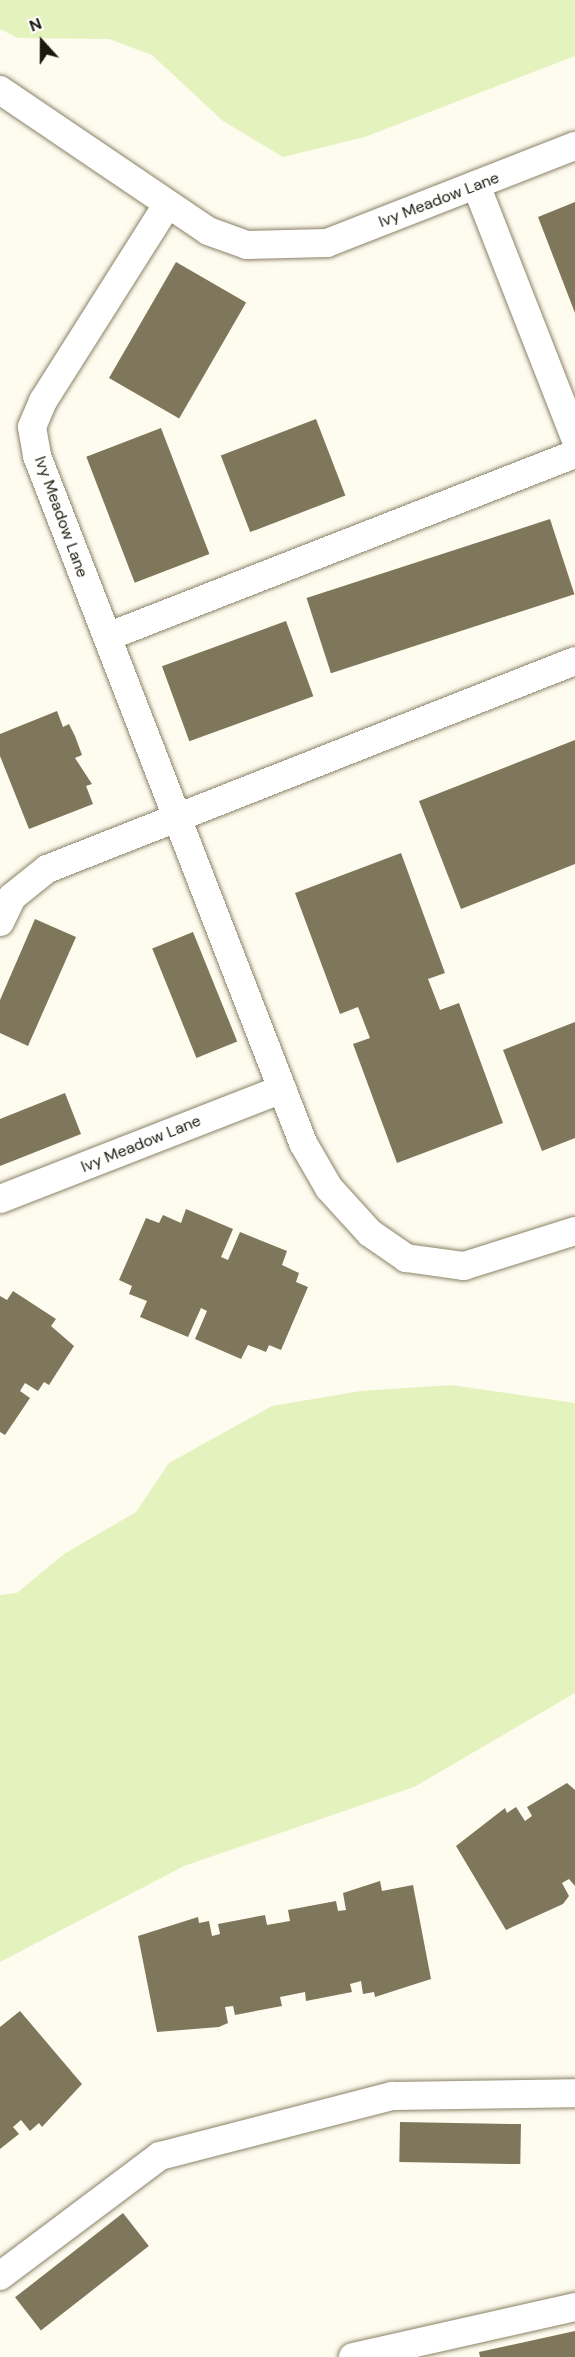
<!DOCTYPE html>
<html>
<head>
<meta charset="utf-8">
<style>
	body { margin:0 }
	#map { position:relative; width:575px; height:2357px; overflow:hidden; background:#fefbef; font-family:"DM Sans",sans-serif }
	div>[style] { position:absolute }
	.green>* { inset:0; background:#e4f2be }
	.building>* { inset:0; background:#7f775c; transform-origin:0 0 }
	.roads { filter:drop-shadow(0 0 2px #8a8267) drop-shadow(0 0 2px #8a8267) }
	.minor>* { height:28px; margin:-14px; padding:0 14px; transform-origin:14px; border-radius:14px; background:#fff }
	span { translate:-50% -50%; white-space:nowrap; text-align:center; line-height:1.15; -webkit-text-stroke:5px #fff; paint-order:stroke }
	.street-label { font-size:16px; color:#1b180d }
	.north { position:absolute; left:12px; top:12px; width:60px; height:60px; -webkit-text-stroke:4px #fff; paint-order:stroke; rotate:339deg; font-size:16px; font-weight:700; line-height:24px; text-align:center; color:#1b180d }
	.north::after { content:''; display:block; margin:auto; width:21px; height:27px; background:#1b180d; clip-path:polygon(50% 0,100% 100%,50% 72%,0 100%) }
</style>
</head>
<body>
<div id="map">
	<div class="green">
		<i style="clip-path:polygon(0 0,575px 0,575px 56px,365px 137px,283px 157px,223px 121px,152px 55px,109px 39px,18px 38px,0 29px)"></i>
		<i style="clip-path:polygon(451px 1385px,575px 1403px,575px 1693px,414px 1787px,184px 1866px,0 1962px,0 1595px,17px 1593px,64px 1554px,136px 1512px,169px 1463px,272px 1406px,361px 1391px)"></i>
	</div>
	<div class="building">
		<i style="clip-path:polygon(575px 202px,575px 313px,538px 217px)"></i>
		<i style="left:176px;top:262px;width:81px;height:134px;rotate:30deg"></i>
		<i style="left:316px;top:419px;width:82px;height:102px;rotate:69deg"></i>
		<i style="left:161px;top:428px;width:135px;height:80px;rotate:69deg"></i>
		<i style="left:550px;top:519px;width:79px;height:256px;rotate:72deg"></i>
		<i style="left:286px;top:621px;width:80px;height:132px;rotate:70deg"></i>
		<i style="clip-path:polygon(57px 711px,63px 727px,69px 724px,75px 736px,82px 755px,75px 758px,92px 784px,86px 786px,93px 804px,29px 829px,0 756px,0 734px)"></i>
		<i style="clip-path:polygon(575px 740px,575px 864px,461px 909px,419px 801px)"></i>
		<i style="clip-path:polygon(401px 853px,445px 973px,428px 979px,440px 1010px,459px 1003px,503px 1123px,397px 1163px,353px 1044px,370px 1038px,358px 1007px,340px 1014px,295px 893px)"></i>
		<i style="clip-path:polygon(35px 919px,76px 937px,28px 1046px,0 1033px,0 1000px)"></i>
		<i style="left:193px;top:932px;width:118px;height:44px;rotate:68deg"></i>
		<i style="clip-path:polygon(575px 1022px,575px 1138px,542px 1151px,503px 1050px)"></i>
		<i style="clip-path:polygon(65px 1093px,81px 1134px,0 1166px,0 1119px)"></i>
		<i style="clip-path:polygon(186px 1209px,233px 1229px,221px 1257px,228px 1260px,240px 1232px,287px 1251px,282px 1265px,299px 1273px,296px 1282px,308px 1287px,281px 1350px,269px 1345px,266px 1352px,248px 1345px,241px 1359px,195px 1339px,207px 1311px,201px 1308px,188px 1337px,140px 1317px,147px 1301px,129px 1294px,132px 1286px,119px 1280px,146px 1218px,159px 1223px,163px 1215px,181px 1223px)"></i>
		<i style="clip-path:polygon(13px 1291px,56px 1319px,51px 1326px,74px 1346px,49px 1385px,44px 1382px,38px 1391px,25px 1383px,20px 1391px,30px 1398px,5px 1435px,0 1432px,0 1296px,7px 1300px)"></i>
		<i style="clip-path:polygon(567px 1783px,575px 1790px,575px 1886px,569px 1879px,562px 1883px,569px 1896px,563px 1904px,506px 1930px,456px 1846px,505px 1808px,507px 1813px,516px 1807px,525px 1821px,532px 1816px,527px 1807px)"></i>
		<i style="clip-path:polygon(380px 1881px,382px 1891px,413px 1885px,431px 1979px,375px 1997px,374px 1992px,363px 1994px,361px 1981px,350px 1984px,352px 1992px,306px 2001px,305px 1992px,280px 1997px,282px 2006px,235px 2015px,233px 2006px,225px 2007px,228px 2023px,219px 2027px,157px 2032px,138px 1936px,198px 1917px,199px 1923px,209px 1921px,212px 1936px,220px 1934px,218px 1924px,265px 1915px,267px 1925px,290px 1921px,288px 1910px,336px 1901px,338px 1911px,346px 1910px,343px 1893px)"></i>
		<i style="clip-path:polygon(20px 2011px,82px 2084px,42px 2127px,39px 2123px,30px 2131px,21px 2120px,13px 2127px,19px 2134px,0 2149px,0 2027px)"></i>
		<i style="left:400px;top:2122px;width:121px;height:40px;rotate:1deg"></i>
		<i style="left:123px;top:2213px;width:42px;height:137px;rotate:52deg"></i>
		<i style="clip-path:polygon(575px 2331px,575px 2357px,480px 2357px,479px 2352px)"></i>
	</div>
	<div class="roads">
		<div class="minor">
			<i style="left:0;top:90px;width:251px;rotate:34.1deg"></i>
			<i style="left:208px;top:231px;width:41px;rotate:19.7deg"></i>
			<i style="left:247px;top:245px;width:80px;rotate:-1.4deg"></i>
			<i style="left:327px;top:243px;width:266px;rotate:-21.4deg"></i>
			<i style="left:476px;top:185px;width:271px;rotate:68.6deg"></i>
			<i style="left:167px;top:205px;width:232px;rotate:122.3deg"></i>
			<i style="left:43px;top:401px;width:28px;rotate:113deg"></i>
			<i style="left:32px;top:427px;width:29px;rotate:80deg"></i>
			<i style="left:37px;top:456px;width:737px;rotate:68.83deg"></i>
			<i style="left:303px;top:1143px;width:52px;rotate:60deg"></i>
			<i style="left:329px;top:1188px;width:61px;rotate:47.7deg"></i>
			<i style="left:370px;top:1233px;width:44px;rotate:34.8deg"></i>
			<i style="left:406px;top:1258px;width:59px;rotate:7.9deg"></i>
			<i style="left:464px;top:1266px;width:116px;rotate:-17.5deg"></i>
			<i style="left:107px;top:637px;width:503px;rotate:-21.36deg"></i>
			<i style="left:0;top:922px;width:28px;rotate:-64deg"></i>
			<i style="left:12px;top:897px;width:45px;rotate:-38.7deg"></i>
			<i style="left:47px;top:869px;width:567px;rotate:-21.5deg"></i>
			<i style="left:0;top:1199px;width:303px;rotate:-21.3deg"></i>
			<i style="left:0;top:2276px;width:200px;rotate:-36.9deg"></i>
			<i style="left:160px;top:2156px;width:240px;rotate:-14.5deg"></i>
			<i style="left:392px;top:2096px;width:183px;rotate:-0.9deg"></i>
			<i style="left:353px;top:2357px;width:228px;rotate:-12.7deg"></i>
		</div>
	</div>
	<div class="street-label">
		<span style="left:439px;top:200px;rotate:-21deg">Ivy Meadow Lane</span>
		<span style="left:61px;top:517px;rotate:70deg">Ivy Meadow Lane</span>
		<span style="left:141px;top:1144px;rotate:-22deg">Ivy Meadow Lane</span>
	</div>
	<div class="north">N</div>
</div>
</body>
</html>
